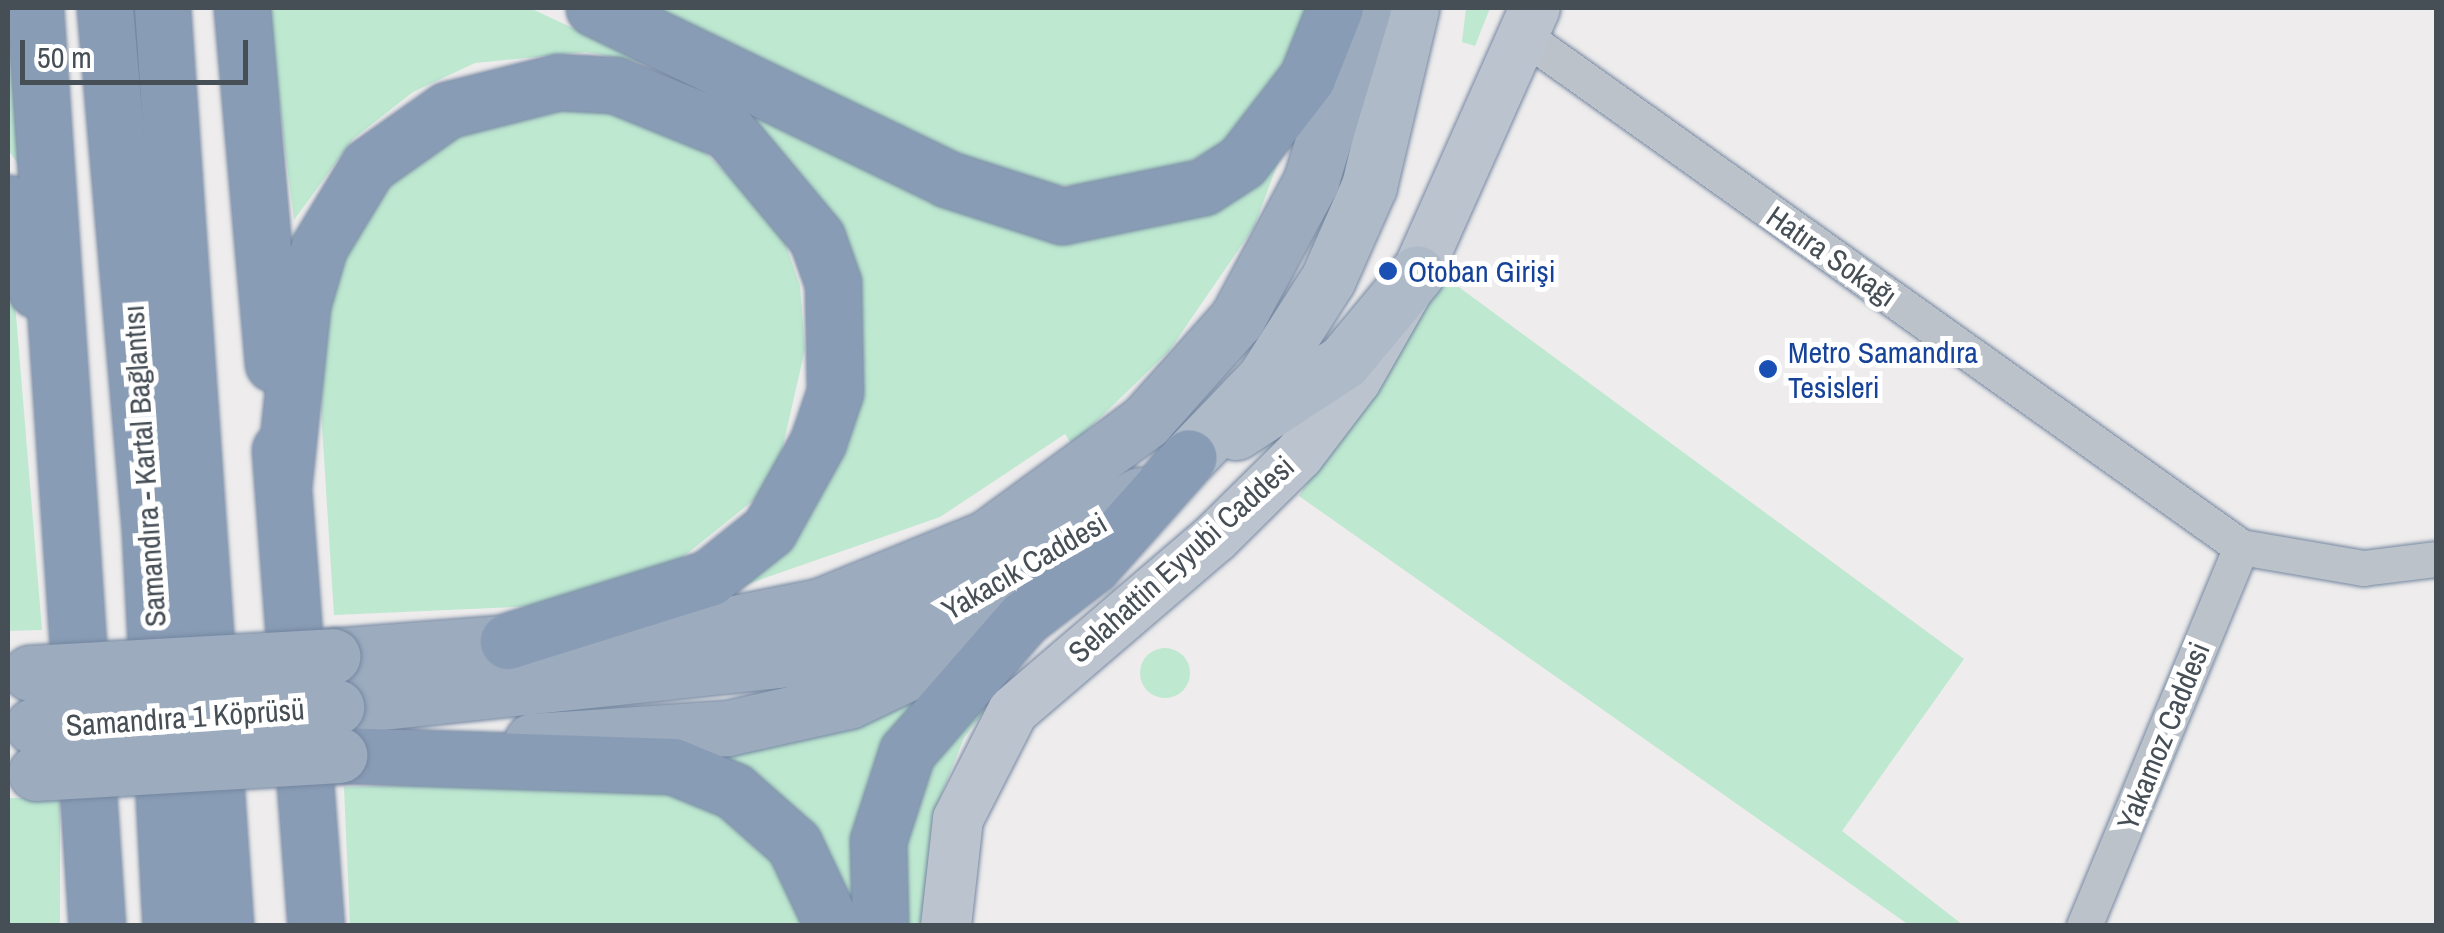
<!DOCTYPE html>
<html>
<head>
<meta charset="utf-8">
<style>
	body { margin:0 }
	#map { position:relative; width:2444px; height:933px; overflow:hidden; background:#eeecec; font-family:"Archivo Narrow",sans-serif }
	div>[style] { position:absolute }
	.green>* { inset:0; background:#bee8d0; transform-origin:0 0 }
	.round { border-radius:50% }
	.roads { filter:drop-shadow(0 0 2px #7487a1) drop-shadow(0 0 2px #7487a1) }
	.minor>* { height:35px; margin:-17.5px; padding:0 17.5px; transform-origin:17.5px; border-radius:17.5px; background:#bbc2c9 }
	.secondary>* { height:50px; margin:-25px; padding:0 25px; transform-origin:25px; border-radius:25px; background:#bbc3ce }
	.primary>* { height:55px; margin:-27.5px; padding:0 27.5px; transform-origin:27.5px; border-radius:27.5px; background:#aebac8 }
	.trunk>* { height:55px; margin:-27.5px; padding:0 27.5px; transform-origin:27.5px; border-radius:27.5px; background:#9cabbe }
	.motorway>* { height:55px; margin:-27.5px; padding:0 27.5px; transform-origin:27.5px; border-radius:27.5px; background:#899cb5 }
	.bridges { filter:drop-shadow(0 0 2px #7487a1) drop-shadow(0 0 2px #7487a1) }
	.trunk-bridge>* { height:55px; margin:-27.5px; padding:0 27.5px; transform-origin:27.5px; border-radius:27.5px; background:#9cabbe }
	.dots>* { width:28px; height:28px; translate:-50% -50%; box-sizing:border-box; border:5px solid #fff; border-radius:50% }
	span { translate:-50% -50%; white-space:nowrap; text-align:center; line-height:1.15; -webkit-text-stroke:10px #fff; paint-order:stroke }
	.street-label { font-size:30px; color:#464e56 }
	.transit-label { font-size:30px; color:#164399 }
	.left { translate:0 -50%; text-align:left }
	.frame { position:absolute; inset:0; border:10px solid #464e56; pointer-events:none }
	.scale { position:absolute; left:20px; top:40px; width:228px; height:45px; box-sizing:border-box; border:5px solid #464e56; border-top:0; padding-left:12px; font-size:30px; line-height:35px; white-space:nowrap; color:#464e56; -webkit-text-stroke:8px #fff; paint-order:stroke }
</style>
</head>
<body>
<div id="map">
	<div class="green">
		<i style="clip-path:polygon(8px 8px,9px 8px,22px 169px,8px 150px)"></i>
		<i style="clip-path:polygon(267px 8px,530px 8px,649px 64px,586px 52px,475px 63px,413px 92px,353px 139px,294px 220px)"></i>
		<i style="clip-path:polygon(642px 8px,1316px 8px,1312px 30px,1239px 136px,1138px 188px,1019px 184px)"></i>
		<i style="clip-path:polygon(1466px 8px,1490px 8px,1475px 46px,1462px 42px)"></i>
		<i style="clip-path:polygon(564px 101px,676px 124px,779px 225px,800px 286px,805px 349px,780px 459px,755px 499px,663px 573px,536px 606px,334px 615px,321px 410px,325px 311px,344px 246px,377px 193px,428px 145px)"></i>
		<i style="clip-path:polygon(733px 107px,1029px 234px,1284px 147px,1254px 227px,1169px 351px,1072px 445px,1065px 434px,940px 517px,702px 600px,855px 380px)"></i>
		<i style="clip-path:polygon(8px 265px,14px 291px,42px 630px,8px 631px)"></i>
		<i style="clip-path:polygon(1441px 274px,1964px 659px,1842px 831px,1963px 925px,1909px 925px,1299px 496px)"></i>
		<i class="round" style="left:1140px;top:648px;width:50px;height:50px"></i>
		<i style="clip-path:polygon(987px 678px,998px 693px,964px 738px,933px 815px,924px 925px,902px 925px,900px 806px)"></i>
		<i style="clip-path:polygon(925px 683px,870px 776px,852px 849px,854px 907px,695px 750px)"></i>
		<i style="clip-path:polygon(573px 780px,660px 785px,725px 811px,780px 863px,808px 925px,350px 925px,344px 787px)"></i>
		<i style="left:60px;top:798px;width:127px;height:52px;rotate:90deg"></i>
	</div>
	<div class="roads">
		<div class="minor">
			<i style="left:1521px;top:34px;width:884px;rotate:35.47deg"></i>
			<i style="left:2241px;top:547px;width:124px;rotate:9.8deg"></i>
			<i style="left:2363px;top:568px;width:74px;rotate:-7deg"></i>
			<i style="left:2084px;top:926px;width:410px;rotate:-67.5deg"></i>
		</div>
		<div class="secondary">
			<i style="left:946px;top:926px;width:108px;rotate:-83.6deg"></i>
			<i style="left:958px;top:819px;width:121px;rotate:-63deg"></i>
			<i style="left:1013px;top:711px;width:266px;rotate:-40.6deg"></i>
			<i style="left:1215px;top:538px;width:118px;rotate:-44.7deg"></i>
			<i style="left:1299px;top:455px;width:94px;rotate:-52.8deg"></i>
			<i style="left:1356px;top:380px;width:123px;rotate:-60.3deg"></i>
			<i style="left:1417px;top:273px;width:290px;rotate:-66deg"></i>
		</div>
		<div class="primary">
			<i style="left:1236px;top:432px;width:129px;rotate:-33.3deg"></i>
			<i style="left:1344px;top:361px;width:114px;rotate:-50.3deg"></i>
			<i style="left:1189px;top:457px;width:108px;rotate:-46.1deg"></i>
			<i style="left:1264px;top:379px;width:119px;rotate:-57.4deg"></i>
			<i style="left:1328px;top:279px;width:102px;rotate:-66.2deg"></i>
			<i style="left:1369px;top:186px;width:183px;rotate:-76.7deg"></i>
		</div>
		<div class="trunk">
			<i style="left:333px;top:656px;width:388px;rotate:-4.4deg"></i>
			<i style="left:720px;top:626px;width:102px;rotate:-11.3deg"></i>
			<i style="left:820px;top:606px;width:180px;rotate:-22.2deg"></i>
			<i style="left:987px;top:538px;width:197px;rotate:-36.3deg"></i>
			<i style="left:1146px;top:421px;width:137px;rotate:-48.3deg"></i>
			<i style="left:1237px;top:319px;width:157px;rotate:-61.8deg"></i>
			<i style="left:1311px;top:181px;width:181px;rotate:-73.3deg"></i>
			<i style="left:336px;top:707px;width:501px;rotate:-6.07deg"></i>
			<i style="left:834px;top:654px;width:139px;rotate:-21deg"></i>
			<i style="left:964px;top:604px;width:206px;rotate:-31.9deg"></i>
			<i style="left:532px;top:741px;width:196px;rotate:-3.8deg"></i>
			<i style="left:728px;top:728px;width:124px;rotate:-12.6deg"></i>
			<i style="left:849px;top:701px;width:193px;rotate:-25.5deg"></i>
		</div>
		<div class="motorway">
			<i style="left:35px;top:8px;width:920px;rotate:86.14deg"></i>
			<i style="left:105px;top:8px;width:524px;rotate:85.07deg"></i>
			<i style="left:150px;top:530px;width:397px;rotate:87deg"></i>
			<i style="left:162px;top:8px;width:920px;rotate:86.07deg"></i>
			<i style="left:242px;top:8px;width:357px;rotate:85deg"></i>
			<i style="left:594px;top:8px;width:392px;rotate:25.8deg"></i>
			<i style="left:947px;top:179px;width:121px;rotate:17.8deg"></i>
			<i style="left:1062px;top:216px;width:144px;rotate:-11.6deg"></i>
			<i style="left:1203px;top:187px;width:46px;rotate:-32.7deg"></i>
			<i style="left:1242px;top:162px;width:106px;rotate:-52.3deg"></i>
			<i style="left:1307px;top:78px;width:75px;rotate:-68.2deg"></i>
			<i style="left:8px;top:203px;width:91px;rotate:72.2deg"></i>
			<i style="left:280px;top:450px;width:477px;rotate:85.7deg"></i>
			<i style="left:283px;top:487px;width:183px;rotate:-84deg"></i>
			<i style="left:302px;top:305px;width:60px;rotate:-73.7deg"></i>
			<i style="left:319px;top:247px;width:95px;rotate:-58.8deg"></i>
			<i style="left:368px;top:166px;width:97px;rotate:-35.3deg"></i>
			<i style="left:447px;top:110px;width:114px;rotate:-14.2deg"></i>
			<i style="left:558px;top:82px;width:57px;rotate:3deg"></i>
			<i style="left:615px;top:85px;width:122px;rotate:22.2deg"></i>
			<i style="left:728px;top:131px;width:139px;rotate:50.2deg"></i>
			<i style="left:817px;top:238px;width:48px;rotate:70.4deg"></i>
			<i style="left:833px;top:283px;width:109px;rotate:88.9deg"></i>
			<i style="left:835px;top:392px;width:53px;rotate:108.8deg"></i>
			<i style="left:818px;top:442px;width:101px;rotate:119.1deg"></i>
			<i style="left:769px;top:530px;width:77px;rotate:141.3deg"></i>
			<i style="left:709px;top:578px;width:211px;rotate:162.6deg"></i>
			<i style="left:339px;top:755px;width:334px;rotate:1.9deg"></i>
			<i style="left:673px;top:766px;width:66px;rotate:22.3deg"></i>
			<i style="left:734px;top:791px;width:80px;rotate:41.5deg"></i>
			<i style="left:794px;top:844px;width:91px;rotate:64.6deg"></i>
			<i style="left:880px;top:926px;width:85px;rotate:-91.3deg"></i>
			<i style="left:878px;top:841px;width:94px;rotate:-72deg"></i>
			<i style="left:907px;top:752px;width:178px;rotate:-48.9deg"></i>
			<i style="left:1024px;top:618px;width:87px;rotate:-37.5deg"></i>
			<i style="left:1093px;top:565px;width:144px;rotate:-48.4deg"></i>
		</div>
	</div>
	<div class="bridges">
		<div class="trunk-bridge">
			<i style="left:30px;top:673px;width:303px;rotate:-3.2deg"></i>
			<i style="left:33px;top:726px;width:304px;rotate:-3.6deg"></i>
			<i style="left:36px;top:773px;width:304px;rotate:-3.4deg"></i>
		</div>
	</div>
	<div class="dots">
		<i style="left:1388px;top:271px;background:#1a4fb4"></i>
		<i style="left:1768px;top:369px;background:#1a4fb4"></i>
	</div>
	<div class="street-label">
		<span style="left:1832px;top:256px;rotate:35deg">Hatıra Sokağı</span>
		<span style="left:144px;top:466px;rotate:-94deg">Samandıra - Kartal Bağlantısı</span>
		<span style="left:1181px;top:559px;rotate:-42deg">Selahattin Eyyubi Caddesi</span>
		<span style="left:1024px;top:566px;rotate:-30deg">Yakacık Caddesi</span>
		<span style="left:185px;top:717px;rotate:-4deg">Samandıra 1 Köprüsü</span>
		<span style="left:2163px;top:736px;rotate:-68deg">Yakamoz Caddesi</span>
	</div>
	<div class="transit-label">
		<span class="left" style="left:1408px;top:271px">Otoban Girişi</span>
		<span class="left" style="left:1788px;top:369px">Metro Samandıra<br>Tesisleri</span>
	</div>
	<div class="frame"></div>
	<div class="scale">50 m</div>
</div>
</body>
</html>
